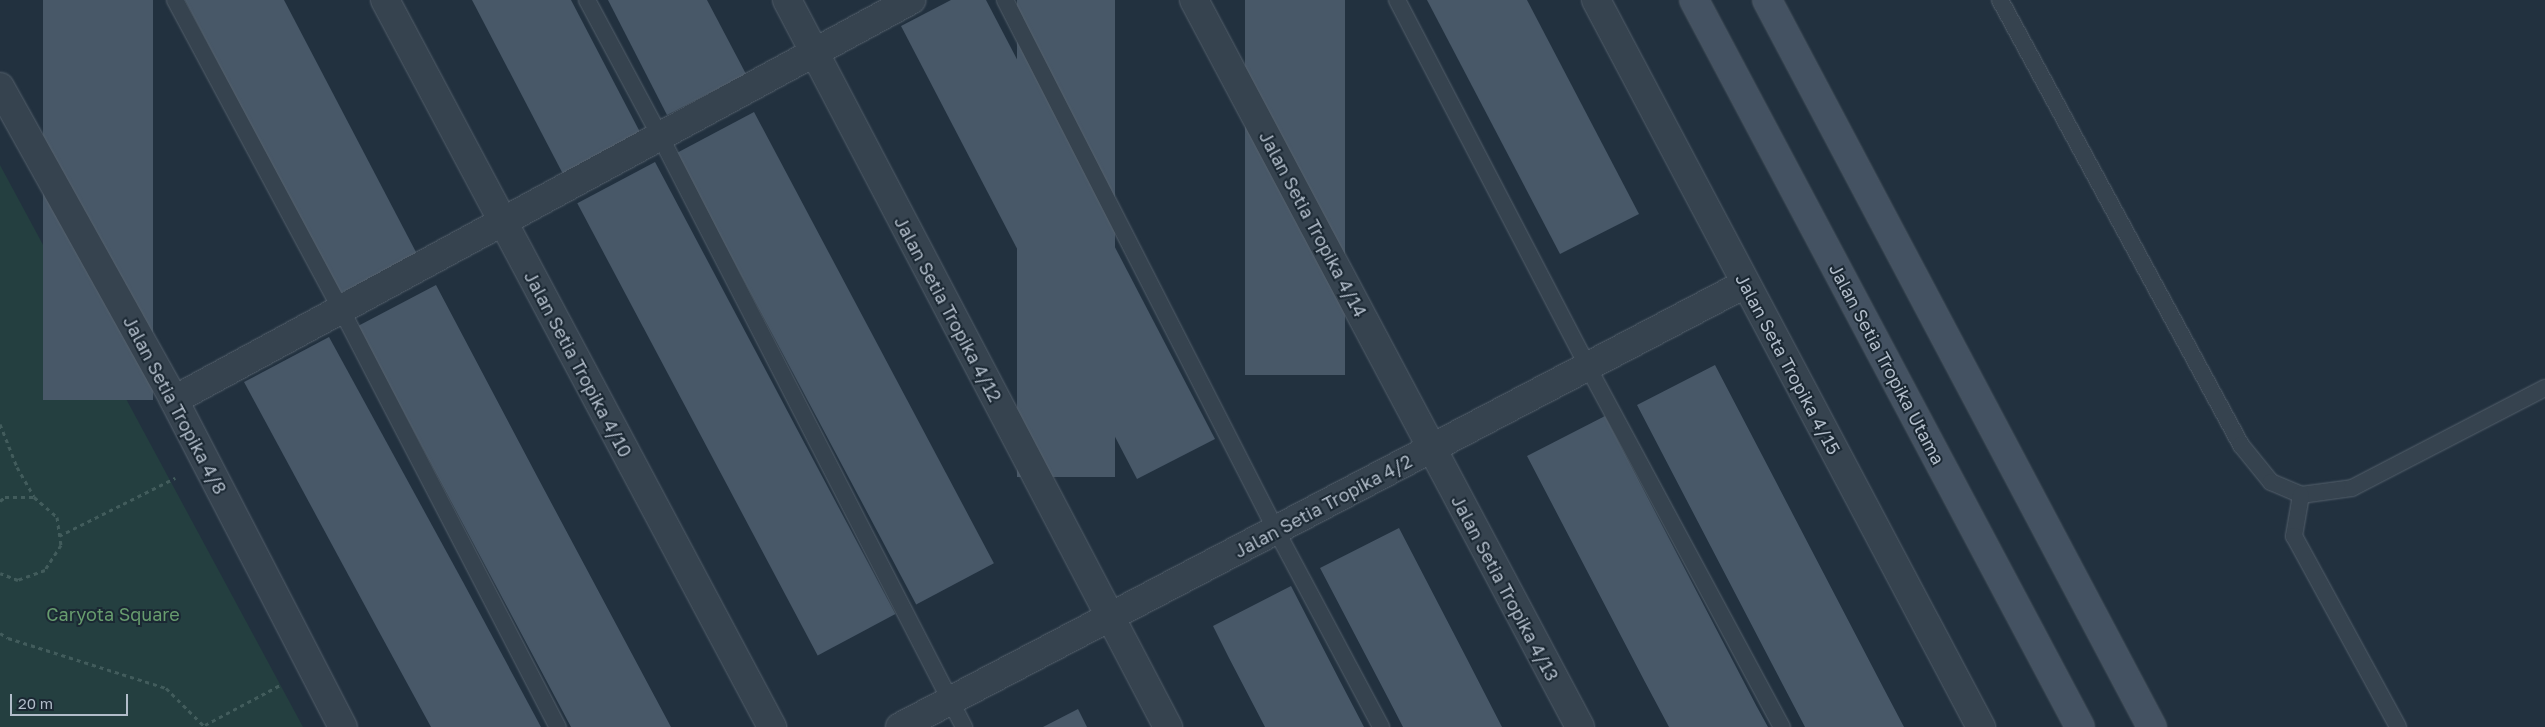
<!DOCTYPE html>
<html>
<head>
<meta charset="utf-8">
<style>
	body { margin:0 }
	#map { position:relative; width:2545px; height:727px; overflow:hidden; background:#22313f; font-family:"Golos Text",sans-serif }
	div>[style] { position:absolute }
	.green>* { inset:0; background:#243f40 }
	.building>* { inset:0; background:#485868; transform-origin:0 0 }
	.path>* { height:3px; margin-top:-1.5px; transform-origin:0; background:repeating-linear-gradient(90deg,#425c5c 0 4px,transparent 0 8px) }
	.roads { filter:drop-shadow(0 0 1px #54606c) drop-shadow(0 0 1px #54606c) }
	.service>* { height:16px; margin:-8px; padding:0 8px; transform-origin:8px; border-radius:8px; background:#36434f }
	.minor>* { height:28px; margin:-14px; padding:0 14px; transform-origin:14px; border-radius:14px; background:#36434f }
	.secondary>* { height:28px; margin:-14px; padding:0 14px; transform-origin:14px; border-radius:14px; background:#445262 }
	span { translate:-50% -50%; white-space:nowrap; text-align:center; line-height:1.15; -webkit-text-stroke:4px #1b2833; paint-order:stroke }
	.street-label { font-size:18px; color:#b2bdca }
	.park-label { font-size:18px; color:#679c6e }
	.scale { position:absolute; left:10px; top:694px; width:118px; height:22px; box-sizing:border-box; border:2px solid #b2bdca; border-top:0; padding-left:6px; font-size:15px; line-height:18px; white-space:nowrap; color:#b2bdca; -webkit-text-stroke:4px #1b2833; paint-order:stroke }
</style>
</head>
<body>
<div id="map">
	<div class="green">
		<i style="clip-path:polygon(0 165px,303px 727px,0 727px)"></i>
	</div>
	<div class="building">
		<i style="left:43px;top:0;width:110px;height:400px"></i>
		<i style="clip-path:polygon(185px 0,284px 0,417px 254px,339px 294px)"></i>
		<i style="clip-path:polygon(472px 0,571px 0,641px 134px,563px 174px)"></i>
		<i style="clip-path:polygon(608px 0,707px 0,746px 74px,667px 115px)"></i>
		<i style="clip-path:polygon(951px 0,986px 0,1215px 439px,1137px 479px,901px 26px)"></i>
		<i style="left:1017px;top:0;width:98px;height:477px"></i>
		<i style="left:1245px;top:0;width:100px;height:375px"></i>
		<i style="clip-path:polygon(1427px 0,1527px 0,1639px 214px,1560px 254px)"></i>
		<i style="left:754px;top:112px;width:511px;height:88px;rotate:62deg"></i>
		<i style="left:655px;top:162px;width:512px;height:88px;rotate:62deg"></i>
		<i style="clip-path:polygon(436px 285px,538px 478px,671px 727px,571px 727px,358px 326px)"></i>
		<i style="clip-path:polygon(329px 337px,463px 582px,541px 727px,431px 727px,377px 628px,244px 382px)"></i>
		<i style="clip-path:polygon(1715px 365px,1884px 689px,1904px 727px,1805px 727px,1772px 664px,1637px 405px)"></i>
		<i style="clip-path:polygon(1605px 416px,1757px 707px,1768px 727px,1669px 727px,1645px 682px,1527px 456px)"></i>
		<i style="clip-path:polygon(1399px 528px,1466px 657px,1502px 727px,1403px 727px,1388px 698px,1320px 568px)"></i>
		<i style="clip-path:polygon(1291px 586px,1341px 683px,1364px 727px,1265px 727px,1229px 658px,1213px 626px)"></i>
		<i style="clip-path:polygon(1078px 709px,1087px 727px,1043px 727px)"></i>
	</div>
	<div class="path">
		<i style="left:0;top:424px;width:46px;rotate:68.4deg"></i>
		<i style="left:17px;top:467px;width:34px;rotate:60deg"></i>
		<i style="left:0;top:501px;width:6px;rotate:-39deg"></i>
		<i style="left:5px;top:497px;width:29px"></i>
		<i style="left:34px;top:497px;width:30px;rotate:41deg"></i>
		<i style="left:57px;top:517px;width:28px;rotate:82deg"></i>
		<i style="left:61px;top:545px;width:30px;rotate:123deg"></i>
		<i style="left:45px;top:570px;width:29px;rotate:160deg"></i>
		<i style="left:18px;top:580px;width:19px;rotate:-159deg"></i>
		<i style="left:59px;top:536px;width:130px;rotate:-26.6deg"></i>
		<i style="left:0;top:633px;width:9px;rotate:32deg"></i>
		<i style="left:8px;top:638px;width:166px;rotate:17.6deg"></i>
		<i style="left:166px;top:688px;width:55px;rotate:45deg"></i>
		<i style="left:205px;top:725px;width:87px;rotate:-28deg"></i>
	</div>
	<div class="roads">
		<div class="service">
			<i style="left:175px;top:0;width:351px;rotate:61.8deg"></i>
			<i style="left:341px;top:309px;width:471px;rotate:62.6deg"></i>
			<i style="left:587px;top:0;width:154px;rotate:61.8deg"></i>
			<i style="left:660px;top:136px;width:665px;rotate:62.78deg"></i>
			<i style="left:1005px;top:0;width:595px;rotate:62.92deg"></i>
			<i style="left:1276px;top:530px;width:223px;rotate:61.9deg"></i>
			<i style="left:1397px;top:0;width:414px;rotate:62.5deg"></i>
			<i style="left:1588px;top:367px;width:409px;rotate:61.7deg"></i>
			<i style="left:2000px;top:0;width:506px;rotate:61.56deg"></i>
			<i style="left:2241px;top:445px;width:48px;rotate:51deg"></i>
			<i style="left:2271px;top:482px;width:33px;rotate:23deg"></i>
			<i style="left:2301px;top:495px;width:51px;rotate:-7.8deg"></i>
			<i style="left:2352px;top:488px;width:217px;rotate:-27.4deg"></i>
			<i style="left:2301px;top:495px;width:42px;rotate:99.7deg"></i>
			<i style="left:2294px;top:536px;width:217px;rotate:61.4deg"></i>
		</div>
		<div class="minor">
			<i style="left:385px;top:0;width:824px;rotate:61.97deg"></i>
			<i style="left:787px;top:0;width:821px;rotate:62.34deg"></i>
			<i style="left:1194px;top:0;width:823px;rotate:62.03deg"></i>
			<i style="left:1596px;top:0;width:823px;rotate:62.1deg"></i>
			<i style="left:0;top:87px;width:358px;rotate:60.9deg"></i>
			<i style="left:174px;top:400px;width:368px;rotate:62.7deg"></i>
			<i style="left:174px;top:400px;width:839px;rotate:-28.49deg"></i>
			<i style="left:900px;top:727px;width:954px;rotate:-27.67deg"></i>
		</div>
		<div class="secondary">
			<i style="left:1694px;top:0;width:823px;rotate:62.03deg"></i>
			<i style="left:1767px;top:0;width:823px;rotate:62.1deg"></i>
		</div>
	</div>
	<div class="street-label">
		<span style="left:1313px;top:224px;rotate:62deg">Jalan Setia Tropika 4/14</span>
		<span style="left:948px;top:309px;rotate:62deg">Jalan Setia Tropika 4/12</span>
		<span style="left:578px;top:364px;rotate:62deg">Jalan Setia Tropika 4/10</span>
		<span style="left:1788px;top:364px;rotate:62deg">Jalan Seta Tropika 4/15</span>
		<span style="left:1887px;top:364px;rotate:62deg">Jalan Setia Tropika Utama</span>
		<span style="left:175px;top:405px;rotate:62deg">Jalan Setia Tropika 4/8</span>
		<span style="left:1323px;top:506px;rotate:-28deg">Jalan Setia Tropika 4/2</span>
		<span style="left:1505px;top:588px;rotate:62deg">Jalan Setia Tropika 4/13</span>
	</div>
	<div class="park-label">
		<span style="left:113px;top:614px">Caryota Square</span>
	</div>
	<div class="scale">20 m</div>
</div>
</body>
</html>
